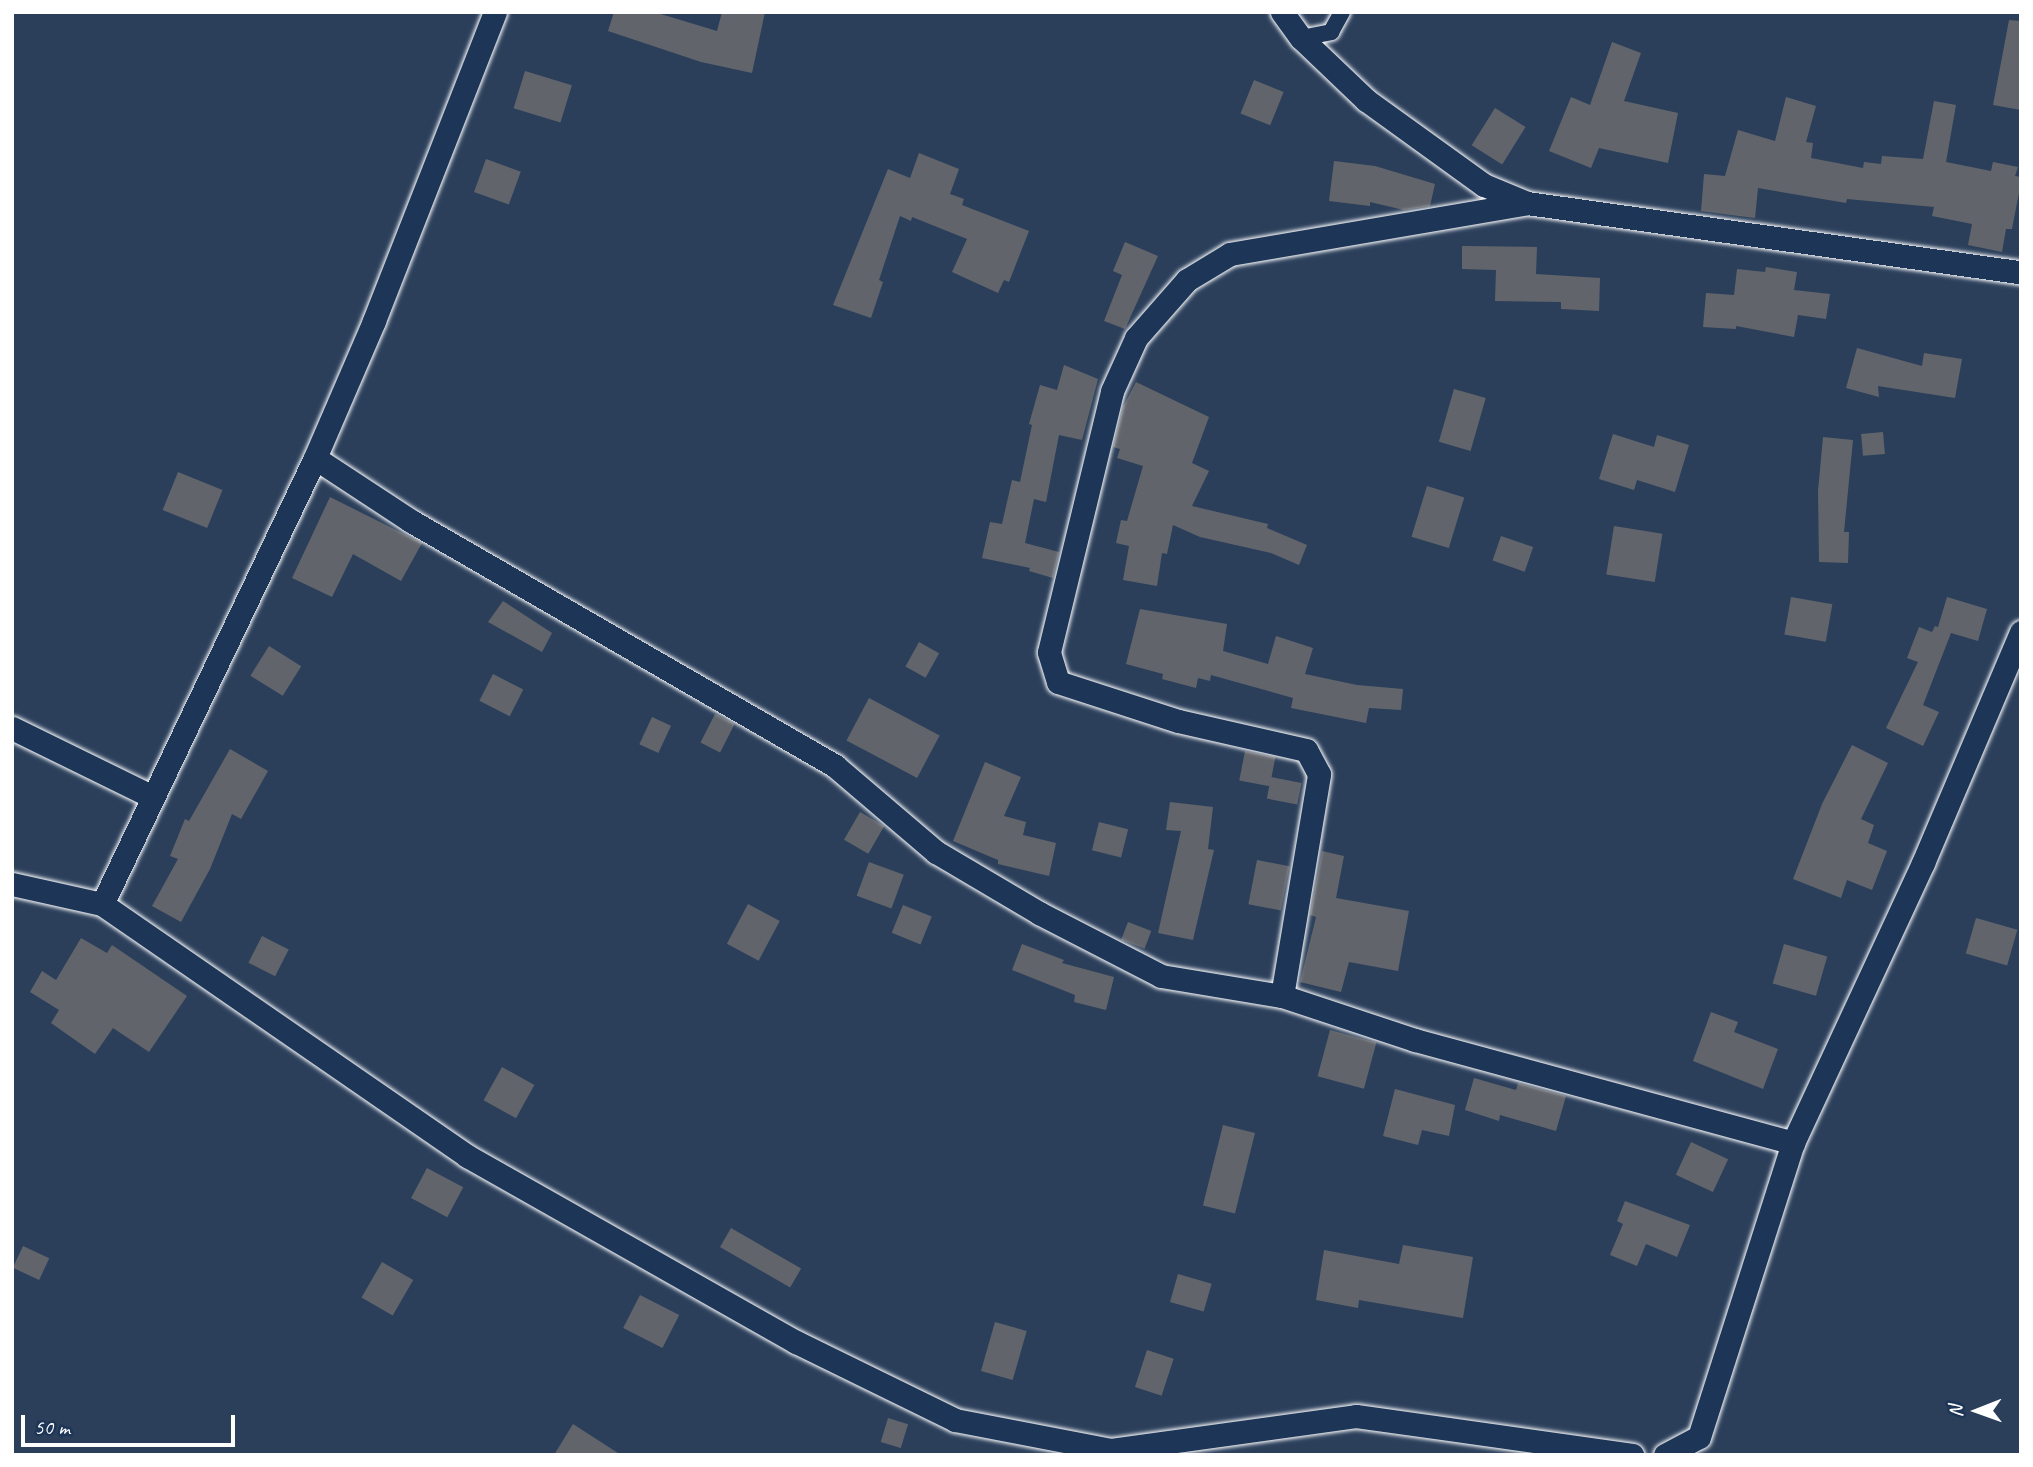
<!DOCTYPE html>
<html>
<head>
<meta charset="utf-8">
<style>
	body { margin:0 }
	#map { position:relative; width:2033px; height:1467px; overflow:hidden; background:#2b3f5b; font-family:Caveat,sans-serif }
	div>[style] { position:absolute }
	.building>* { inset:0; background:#61656b; transform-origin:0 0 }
	.roads { filter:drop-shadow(0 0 2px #fff) drop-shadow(0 0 2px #fff) }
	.pedestrian>* { height:16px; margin:-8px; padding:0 8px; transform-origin:8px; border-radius:8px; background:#1d3557 }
	.minor>* { height:23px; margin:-11.5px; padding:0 11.5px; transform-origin:11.5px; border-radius:11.5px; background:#1d3557 }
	span { translate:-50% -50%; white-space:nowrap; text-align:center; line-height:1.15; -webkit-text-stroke:6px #1d3557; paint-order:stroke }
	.frame { position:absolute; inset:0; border:14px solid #fff; pointer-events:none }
	.north { position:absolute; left:1942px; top:1376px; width:70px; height:70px; -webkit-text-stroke:5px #1d3557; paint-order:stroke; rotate:269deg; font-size:19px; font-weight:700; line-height:28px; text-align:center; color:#fff }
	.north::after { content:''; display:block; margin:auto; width:24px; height:32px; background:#fff; clip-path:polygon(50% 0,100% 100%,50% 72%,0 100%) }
	.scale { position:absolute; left:21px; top:1415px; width:214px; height:32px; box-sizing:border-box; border:4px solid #fff; border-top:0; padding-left:9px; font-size:21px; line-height:24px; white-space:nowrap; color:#fff; -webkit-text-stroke:5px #1d3557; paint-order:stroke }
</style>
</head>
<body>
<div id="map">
	<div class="building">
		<i style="clip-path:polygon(614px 12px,654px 12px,717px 31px,722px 12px,765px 12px,752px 73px,701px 62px,608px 31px)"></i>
		<i style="clip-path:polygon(2009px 20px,2021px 21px,2021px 110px,1993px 105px)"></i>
		<i style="clip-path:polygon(1612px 42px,1641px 53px,1624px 101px,1678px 113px,1668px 163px,1599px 148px,1591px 168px,1549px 151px,1571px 97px,1590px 105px)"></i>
		<i style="left:525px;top:71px;width:49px;height:39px;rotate:17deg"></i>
		<i style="left:1254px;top:80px;width:32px;height:36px;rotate:22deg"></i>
		<i style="clip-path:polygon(1786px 97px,1816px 106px,1806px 142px,1813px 143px,1811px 158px,1863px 168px,1864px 162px,1881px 164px,1882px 156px,1923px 159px,1934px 101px,1956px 105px,1946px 162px,1991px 171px,1993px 162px,2018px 167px,2015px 176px,2021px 177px,2021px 182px,2012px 229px,2006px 229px,2002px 252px,1968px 245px,1972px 224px,1932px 216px,1934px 207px,1847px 199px,1846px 203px,1758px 188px,1755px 218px,1701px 211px,1704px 174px,1725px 176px,1738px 130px,1775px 141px)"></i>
		<i style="left:1495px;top:108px;width:36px;height:44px;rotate:32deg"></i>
		<i style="clip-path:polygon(919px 153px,959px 169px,950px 194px,964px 199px,962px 205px,1029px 231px,1009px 282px,1004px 280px,998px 293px,952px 272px,967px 239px,912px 217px,911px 221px,900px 216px,879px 280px,883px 282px,871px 318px,833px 305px,888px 169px,910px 178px)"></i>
		<i style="left:486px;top:159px;width:37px;height:35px;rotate:20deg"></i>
		<i style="clip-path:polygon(1334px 161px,1375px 166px,1435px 184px,1430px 206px,1404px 210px,1370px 202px,1370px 206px,1329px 201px)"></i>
		<i style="clip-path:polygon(1125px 242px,1158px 256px,1125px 329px,1104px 321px,1122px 275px,1113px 271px)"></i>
		<i style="clip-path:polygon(1462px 246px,1537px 247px,1536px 274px,1600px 278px,1599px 311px,1561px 309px,1561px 302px,1495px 301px,1496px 270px,1462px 269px)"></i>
		<i style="clip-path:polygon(1766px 267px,1797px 272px,1794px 290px,1830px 294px,1826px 319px,1798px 315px,1794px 337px,1736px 326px,1736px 329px,1703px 327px,1706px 293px,1734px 295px,1737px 269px,1765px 272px)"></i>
		<i style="clip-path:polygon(1857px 348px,1922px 366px,1924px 353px,1962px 359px,1955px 398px,1878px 386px,1879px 397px,1846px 388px)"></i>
		<i style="clip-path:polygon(1064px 365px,1098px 379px,1082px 440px,1059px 435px,1046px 502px,1034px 499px,1025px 543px,1059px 552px,1053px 578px,1029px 571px,1030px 568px,982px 558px,990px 522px,1002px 524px,1012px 480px,1020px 482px,1032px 425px,1029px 424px,1040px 385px,1057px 390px)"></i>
		<i style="clip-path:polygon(1136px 382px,1209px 417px,1192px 463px,1209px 471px,1192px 506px,1268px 524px,1267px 528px,1307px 545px,1299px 565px,1271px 553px,1200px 537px,1173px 525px,1167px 554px,1162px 553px,1157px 586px,1123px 580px,1129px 546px,1116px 543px,1121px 520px,1127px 521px,1143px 466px,1117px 458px,1120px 449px,1113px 447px,1123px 407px)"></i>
		<i style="left:1454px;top:389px;width:33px;height:55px;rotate:16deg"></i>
		<i style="left:1883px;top:432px;width:22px;height:22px;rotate:85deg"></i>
		<i style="clip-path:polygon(1613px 434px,1654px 447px,1657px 435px,1689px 445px,1675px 492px,1637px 480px,1634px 490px,1599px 479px)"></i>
		<i style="clip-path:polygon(1823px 437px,1853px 440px,1844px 532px,1849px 532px,1848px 563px,1819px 562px,1818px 491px)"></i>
		<i style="left:178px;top:472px;width:48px;height:41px;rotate:22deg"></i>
		<i style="left:1427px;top:486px;width:39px;height:53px;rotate:17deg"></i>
		<i style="clip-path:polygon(330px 497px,422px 543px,401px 581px,353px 554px,332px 597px,292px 578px)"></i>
		<i style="left:1614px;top:526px;width:49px;height:49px;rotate:9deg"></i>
		<i style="left:1501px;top:536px;width:34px;height:26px;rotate:19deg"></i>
		<i style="left:1791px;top:597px;width:42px;height:38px;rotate:10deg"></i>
		<i style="clip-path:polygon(1947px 597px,1987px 609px,1978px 641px,1951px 633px,1923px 705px,1939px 712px,1923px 746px,1886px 728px,1918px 662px,1907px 658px,1919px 627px,1932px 632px,1935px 626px,1938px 627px)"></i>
		<i style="clip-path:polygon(503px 601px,552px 633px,542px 652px,488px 622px)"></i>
		<i style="clip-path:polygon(1140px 609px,1227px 624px,1223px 651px,1268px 664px,1276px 636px,1313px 648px,1305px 674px,1357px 685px,1403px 689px,1401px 710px,1369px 708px,1366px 723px,1291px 708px,1293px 698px,1211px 675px,1210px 681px,1198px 678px,1196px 688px,1162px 679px,1163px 674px,1126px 664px)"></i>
		<i style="left:919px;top:642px;width:23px;height:28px;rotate:29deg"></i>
		<i style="left:269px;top:646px;width:38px;height:35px;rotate:32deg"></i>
		<i style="left:493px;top:674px;width:34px;height:30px;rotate:27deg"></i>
		<i style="left:869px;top:698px;width:80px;height:48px;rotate:28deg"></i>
		<i style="left:715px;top:714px;width:22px;height:32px;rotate:27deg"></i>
		<i style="left:652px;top:717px;width:21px;height:30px;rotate:25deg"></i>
		<i style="clip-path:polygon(1852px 745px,1888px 763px,1861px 819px,1874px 825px,1868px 843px,1887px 851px,1872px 890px,1847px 880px,1841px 898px,1793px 879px,1822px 804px)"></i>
		<i style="clip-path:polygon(230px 749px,268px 771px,241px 819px,232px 814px,210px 869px,181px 922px,152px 906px,178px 859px,170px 856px,185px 819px,189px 821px)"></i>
		<i style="left:1245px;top:751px;width:31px;height:30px;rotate:11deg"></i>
		<i style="clip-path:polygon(985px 762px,1021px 777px,1004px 816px,1026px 822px,1023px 835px,1056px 843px,1049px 876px,998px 864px,998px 860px,953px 841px)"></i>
		<i style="left:1271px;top:777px;width:31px;height:22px;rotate:11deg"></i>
		<i style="clip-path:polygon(1170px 802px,1213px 807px,1208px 849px,1214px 850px,1193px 940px,1158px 933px,1181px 831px,1166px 830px)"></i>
		<i style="left:860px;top:812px;width:28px;height:32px;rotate:30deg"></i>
		<i style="left:1099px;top:822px;width:30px;height:29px;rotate:14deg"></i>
		<i style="clip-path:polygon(1322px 851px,1344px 856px,1336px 898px,1409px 911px,1398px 971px,1349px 962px,1341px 992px,1300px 982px,1316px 917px,1310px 915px)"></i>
		<i style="left:1257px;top:860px;width:33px;height:45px;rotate:11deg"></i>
		<i style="left:869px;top:862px;width:37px;height:36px;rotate:20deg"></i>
		<i style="left:748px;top:904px;width:36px;height:45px;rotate:28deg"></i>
		<i style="left:903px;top:905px;width:31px;height:30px;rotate:22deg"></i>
		<i style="left:1976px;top:918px;width:43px;height:37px;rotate:16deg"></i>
		<i style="left:1128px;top:922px;width:25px;height:19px;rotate:21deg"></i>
		<i style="left:262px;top:936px;width:30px;height:30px;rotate:27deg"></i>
		<i style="clip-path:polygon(81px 938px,107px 953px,112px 945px,187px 996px,149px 1052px,113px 1028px,95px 1054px,51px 1023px,59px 1010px,30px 992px,42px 971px,56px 980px)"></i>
		<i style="clip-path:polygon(1022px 944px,1064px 960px,1062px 963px,1114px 977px,1106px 1010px,1074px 1002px,1075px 995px,1012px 970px)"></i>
		<i style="left:1784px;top:944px;width:45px;height:41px;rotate:16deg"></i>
		<i style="clip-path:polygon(1711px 1012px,1738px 1022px,1734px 1032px,1778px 1049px,1763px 1089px,1693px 1061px)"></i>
		<i style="left:1330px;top:1030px;width:48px;height:48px;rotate:15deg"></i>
		<i style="left:502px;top:1067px;width:37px;height:38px;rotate:29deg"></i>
		<i style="clip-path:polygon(1474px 1078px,1516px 1090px,1518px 1083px,1566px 1096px,1556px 1131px,1500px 1115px,1499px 1121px,1465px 1110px)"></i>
		<i style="clip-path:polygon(1395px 1089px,1455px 1105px,1449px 1136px,1422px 1130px,1418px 1145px,1383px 1136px)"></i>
		<i style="left:1223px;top:1125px;width:33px;height:83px;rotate:14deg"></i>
		<i style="left:1691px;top:1142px;width:41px;height:36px;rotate:25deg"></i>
		<i style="left:427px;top:1168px;width:41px;height:34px;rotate:28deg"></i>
		<i style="clip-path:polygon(1625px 1201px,1690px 1225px,1677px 1257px,1646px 1244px,1637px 1266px,1610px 1255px,1623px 1224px,1617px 1221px)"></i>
		<i style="left:731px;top:1228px;width:81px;height:22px;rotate:30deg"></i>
		<i style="clip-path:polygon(1403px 1245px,1473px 1257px,1463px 1318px,1359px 1300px,1358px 1308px,1316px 1300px,1324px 1250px,1399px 1264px)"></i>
		<i style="left:23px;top:1246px;width:29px;height:24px;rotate:25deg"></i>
		<i style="left:382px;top:1262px;width:36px;height:41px;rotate:30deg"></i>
		<i style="left:1178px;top:1274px;width:35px;height:29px;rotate:16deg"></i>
		<i style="left:640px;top:1295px;width:44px;height:37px;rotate:27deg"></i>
		<i style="left:995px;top:1322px;width:33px;height:51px;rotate:16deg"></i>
		<i style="left:1147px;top:1350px;width:28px;height:39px;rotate:18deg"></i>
		<i style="left:888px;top:1418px;width:21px;height:25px;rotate:17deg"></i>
		<i style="clip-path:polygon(573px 1424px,621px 1455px,554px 1455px)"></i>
	</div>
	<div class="roads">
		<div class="pedestrian">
			<i style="left:1301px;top:38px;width:31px;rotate:-11deg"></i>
			<i style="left:1331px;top:32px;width:23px;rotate:-61deg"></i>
		</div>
		<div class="minor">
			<i style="left:495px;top:12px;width:332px;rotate:111.4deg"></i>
			<i style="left:374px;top:321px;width:149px;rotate:113.3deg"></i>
			<i style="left:315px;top:458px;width:494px;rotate:115.5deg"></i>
			<i style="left:102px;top:904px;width:444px;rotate:34.6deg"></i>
			<i style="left:467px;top:1156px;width:378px;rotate:29.5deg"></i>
			<i style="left:796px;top:1342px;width:177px;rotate:26.1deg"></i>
			<i style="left:955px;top:1420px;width:159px;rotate:10.9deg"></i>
			<i style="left:1282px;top:12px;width:32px;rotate:54deg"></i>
			<i style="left:1301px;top:38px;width:90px;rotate:43.6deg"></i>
			<i style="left:1366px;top:100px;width:145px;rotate:35.8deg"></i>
			<i style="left:1484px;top:185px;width:47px;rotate:22.7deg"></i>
			<i style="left:1527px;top:203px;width:499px;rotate:8deg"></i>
			<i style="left:315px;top:458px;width:115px;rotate:33.3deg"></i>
			<i style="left:411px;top:521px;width:490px;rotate:30deg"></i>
			<i style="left:835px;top:766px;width:133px;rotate:40.4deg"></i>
			<i style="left:936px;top:852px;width:120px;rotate:30.6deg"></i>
			<i style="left:1039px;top:913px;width:137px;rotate:27.3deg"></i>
			<i style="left:1161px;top:976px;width:123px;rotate:9.4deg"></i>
			<i style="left:1282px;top:996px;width:140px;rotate:18.3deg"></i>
			<i style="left:1415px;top:1040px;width:392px;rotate:15.2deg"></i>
			<i style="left:12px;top:728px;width:157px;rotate:26.1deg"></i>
			<i style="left:12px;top:884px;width:92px;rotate:12.5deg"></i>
			<i style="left:1282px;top:996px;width:225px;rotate:-80.5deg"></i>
			<i style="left:1319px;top:774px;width:27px;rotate:-118deg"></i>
			<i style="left:1306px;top:750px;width:131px;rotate:-167.2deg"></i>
			<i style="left:1178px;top:721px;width:126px;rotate:-162deg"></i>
			<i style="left:1058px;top:682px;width:31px;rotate:-107deg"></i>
			<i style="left:1049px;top:652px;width:268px;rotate:-76.4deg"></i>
			<i style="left:1112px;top:391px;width:58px;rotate:-65.6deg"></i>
			<i style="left:1136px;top:338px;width:77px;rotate:-48.7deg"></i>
			<i style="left:1187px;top:280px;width:50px;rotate:-31.2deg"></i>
			<i style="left:1230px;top:254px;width:301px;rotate:-9.7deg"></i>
			<i style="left:1110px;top:1455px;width:5px;rotate:-79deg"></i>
			<i style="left:1111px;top:1450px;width:247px;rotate:-7.9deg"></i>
			<i style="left:1356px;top:1416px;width:279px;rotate:8deg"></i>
			<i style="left:1665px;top:1455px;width:38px;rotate:-28deg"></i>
			<i style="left:1699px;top:1437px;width:309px;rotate:-72.3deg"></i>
			<i style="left:1793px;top:1143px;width:309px;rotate:-65.1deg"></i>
			<i style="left:1923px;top:863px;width:251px;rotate:-67deg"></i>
		</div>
	</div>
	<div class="frame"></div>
	<div class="north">N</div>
	<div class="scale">50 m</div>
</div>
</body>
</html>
